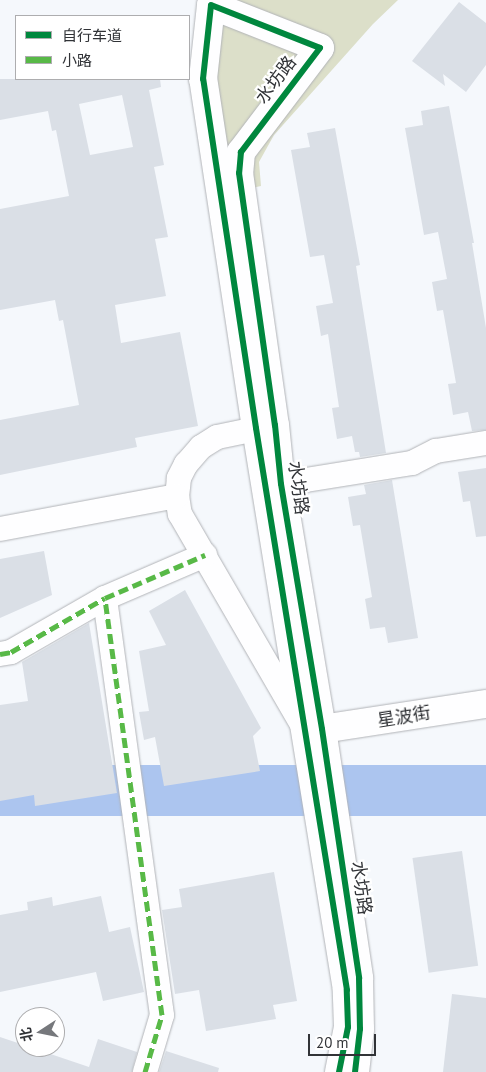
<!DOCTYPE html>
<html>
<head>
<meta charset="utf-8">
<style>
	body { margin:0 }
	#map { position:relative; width:486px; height:1072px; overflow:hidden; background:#f5f8fc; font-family:"PT Sans","Noto Sans SC",sans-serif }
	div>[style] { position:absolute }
	.green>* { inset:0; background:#dcdfc9 }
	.water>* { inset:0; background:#acc5ef; transform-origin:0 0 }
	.building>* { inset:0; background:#dadfe6; transform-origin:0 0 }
	.roads { filter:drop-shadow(0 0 1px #b1b3b7) drop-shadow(0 0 1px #b1b3b7) }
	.street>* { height:24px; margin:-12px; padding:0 12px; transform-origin:12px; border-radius:12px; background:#fefeff }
	.secondary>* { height:28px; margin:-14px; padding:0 14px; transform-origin:14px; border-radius:14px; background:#fefeff }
	.quiet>* { height:5px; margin-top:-2.5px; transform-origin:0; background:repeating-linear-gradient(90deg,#58b947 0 10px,transparent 0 15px) }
	.cycleway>* { height:6px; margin:-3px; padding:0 3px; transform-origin:3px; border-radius:3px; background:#00873e }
	span { translate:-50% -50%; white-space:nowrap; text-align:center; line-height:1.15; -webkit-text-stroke:4.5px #fff; paint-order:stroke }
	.street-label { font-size:18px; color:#313337 }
	.legend { position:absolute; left:15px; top:15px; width:175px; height:65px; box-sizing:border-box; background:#fff; border:1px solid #adadaf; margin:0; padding:6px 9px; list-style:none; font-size:15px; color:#313337 }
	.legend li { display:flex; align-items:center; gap:10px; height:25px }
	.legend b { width:25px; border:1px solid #adadaf }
	.north { position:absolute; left:15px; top:1007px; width:50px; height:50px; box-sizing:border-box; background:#fff; border:1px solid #adadaf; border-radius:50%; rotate:259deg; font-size:14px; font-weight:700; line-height:20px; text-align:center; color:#313337 }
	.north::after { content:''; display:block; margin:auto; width:18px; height:22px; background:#76787c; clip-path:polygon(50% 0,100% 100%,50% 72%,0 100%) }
	.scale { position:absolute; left:308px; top:1034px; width:68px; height:22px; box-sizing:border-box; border:2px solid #313337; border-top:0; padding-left:6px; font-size:15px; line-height:18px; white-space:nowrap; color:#313337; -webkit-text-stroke:4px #fff; paint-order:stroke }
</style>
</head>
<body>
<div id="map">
	<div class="green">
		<i style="clip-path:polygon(199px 0,398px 0,373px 24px,274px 135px,259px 162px,261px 186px,212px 196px)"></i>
	</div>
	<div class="water">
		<i style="left:486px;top:765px;width:51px;height:492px;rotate:90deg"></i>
	</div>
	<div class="building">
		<i style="clip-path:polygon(459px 2px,486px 23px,486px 65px,466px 92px,443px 74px,445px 86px,412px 61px)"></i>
		<i style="clip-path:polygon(evenodd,0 79px,160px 79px,161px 87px,149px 90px,164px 165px,154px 167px,168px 237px,155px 239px,166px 296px,115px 305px,121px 343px,180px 332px,198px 426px,135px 438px,137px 447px,0 475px,0 420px,79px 405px,63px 320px,59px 321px,55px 300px,0 310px,0 209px,69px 196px,56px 130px,52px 131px,48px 111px,0 120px,0 79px,122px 95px,133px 147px,90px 155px,79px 104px,122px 95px)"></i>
		<i style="clip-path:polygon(449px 106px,474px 243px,472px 243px,486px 328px,486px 430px,472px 431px,468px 412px,453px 415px,448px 384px,456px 383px,443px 310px,437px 311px,432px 282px,447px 279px,438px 232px,424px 235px,405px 128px,423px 125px,421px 111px)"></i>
		<i style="clip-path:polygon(335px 128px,360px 265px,356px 266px,386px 453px,360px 457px,359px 452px,355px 452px,352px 436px,337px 439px,332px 408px,339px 407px,328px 334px,321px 336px,316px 306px,333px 303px,324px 255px,310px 257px,291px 150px,310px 147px,307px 133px)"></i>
		<i style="clip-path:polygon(486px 468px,486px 536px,476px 537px,470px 501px,463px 502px,458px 472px)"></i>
		<i style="clip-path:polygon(392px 480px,418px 638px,388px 643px,385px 627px,370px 629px,365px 599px,372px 597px,360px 525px,353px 526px,348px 497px,366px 494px,364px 485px)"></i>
		<i style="clip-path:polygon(44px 551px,52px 595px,0 618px,0 559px)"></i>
		<i style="clip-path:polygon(185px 590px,261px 728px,253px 736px,260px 771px,164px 786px,155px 737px,144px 740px,139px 712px,149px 711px,139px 651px,166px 645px,149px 611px)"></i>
		<i style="clip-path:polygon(89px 623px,117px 793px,35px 806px,34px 795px,0 801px,0 705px,28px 701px,22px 662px)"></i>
		<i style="left:462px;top:851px;width:116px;height:50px;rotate:82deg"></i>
		<i style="clip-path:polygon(274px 872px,297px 1001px,273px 1005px,276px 1019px,206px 1031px,199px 990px,175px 994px,162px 910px,182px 907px,179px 889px)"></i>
		<i style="clip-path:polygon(101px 896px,109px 932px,130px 927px,144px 992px,103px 1001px,96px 972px,0 992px,0 915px,28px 910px,27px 902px,52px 897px,53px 906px)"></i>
		<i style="clip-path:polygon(452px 994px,486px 998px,486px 1072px,443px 1072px)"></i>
		<i style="clip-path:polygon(0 1037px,89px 1067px,98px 1039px,137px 1052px,132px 1072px,0 1072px)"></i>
		<i style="clip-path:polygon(166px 1051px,219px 1068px,218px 1072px,159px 1072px)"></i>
	</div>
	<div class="roads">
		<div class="street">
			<i style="left:275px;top:425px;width:59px;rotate:168.3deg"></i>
			<i style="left:217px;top:437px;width:19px;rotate:148deg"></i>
			<i style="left:201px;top:447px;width:23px;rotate:131deg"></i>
			<i style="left:186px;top:464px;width:16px;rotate:117deg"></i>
			<i style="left:179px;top:478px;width:18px;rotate:96deg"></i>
			<i style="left:177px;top:496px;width:18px;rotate:81deg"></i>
			<i style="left:180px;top:514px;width:241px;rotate:59.9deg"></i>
			<i style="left:281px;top:484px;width:133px;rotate:-9.1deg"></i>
			<i style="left:412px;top:463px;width:27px;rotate:-27deg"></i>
			<i style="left:436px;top:451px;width:51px;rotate:-9.1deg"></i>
			<i style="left:0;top:529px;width:180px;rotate:-10.6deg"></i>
			<i style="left:0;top:654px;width:11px;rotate:-10deg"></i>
			<i style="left:11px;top:652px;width:108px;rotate:-29.9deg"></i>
			<i style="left:145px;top:1072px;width:59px;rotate:-73.4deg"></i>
			<i style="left:162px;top:1015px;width:421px;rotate:-97.8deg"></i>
			<i style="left:105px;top:598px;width:109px;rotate:-23.3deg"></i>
		</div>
		<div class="secondary">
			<i style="left:322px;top:729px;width:166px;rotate:-8.7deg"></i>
			<i style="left:339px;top:1072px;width:46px;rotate:-78.7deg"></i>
			<i style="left:348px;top:1027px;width:37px;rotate:-92deg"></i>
			<i style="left:347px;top:990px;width:569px;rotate:-99.2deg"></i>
			<i style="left:256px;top:428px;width:353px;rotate:-98.6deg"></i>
			<i style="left:203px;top:79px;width:74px;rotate:-83.8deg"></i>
			<i style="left:211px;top:5px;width:117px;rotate:21.5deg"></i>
			<i style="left:320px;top:48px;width:131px;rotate:127.2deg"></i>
			<i style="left:241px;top:152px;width:21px;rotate:95deg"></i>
			<i style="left:239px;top:173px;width:255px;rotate:81.9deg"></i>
			<i style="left:275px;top:425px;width:59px;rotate:84.2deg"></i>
			<i style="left:281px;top:484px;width:248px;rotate:80.5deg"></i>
			<i style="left:322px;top:729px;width:252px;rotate:81.5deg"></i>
			<i style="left:359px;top:978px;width:51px;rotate:88.9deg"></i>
			<i style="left:360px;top:1029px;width:43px;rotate:96.6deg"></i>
		</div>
	</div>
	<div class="quiet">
		<i style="left:0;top:654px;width:11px;rotate:-10deg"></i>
		<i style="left:11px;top:652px;width:108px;rotate:-29.9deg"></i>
		<i style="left:145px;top:1072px;width:59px;rotate:-73.4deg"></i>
		<i style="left:162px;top:1015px;width:421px;rotate:-97.8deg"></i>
		<i style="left:105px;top:598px;width:109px;rotate:-23.3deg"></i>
	</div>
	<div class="cycleway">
		<i style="left:339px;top:1072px;width:46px;rotate:-78.7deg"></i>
		<i style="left:348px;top:1027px;width:37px;rotate:-92deg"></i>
		<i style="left:347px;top:990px;width:569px;rotate:-99.2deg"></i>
		<i style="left:256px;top:428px;width:353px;rotate:-98.6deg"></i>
		<i style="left:203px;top:79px;width:74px;rotate:-83.8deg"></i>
		<i style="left:211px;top:5px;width:117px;rotate:21.5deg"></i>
		<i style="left:320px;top:48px;width:131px;rotate:127.2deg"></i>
		<i style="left:241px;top:152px;width:21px;rotate:95deg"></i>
		<i style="left:239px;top:173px;width:255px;rotate:81.9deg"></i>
		<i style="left:275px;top:425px;width:59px;rotate:84.2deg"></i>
		<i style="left:281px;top:484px;width:248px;rotate:80.5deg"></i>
		<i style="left:322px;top:729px;width:252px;rotate:81.5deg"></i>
		<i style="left:359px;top:978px;width:51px;rotate:88.9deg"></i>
		<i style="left:360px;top:1029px;width:43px;rotate:96.6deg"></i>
	</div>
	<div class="street-label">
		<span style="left:276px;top:80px;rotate:-53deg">水坊路</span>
		<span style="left:298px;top:488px;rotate:82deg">水坊路</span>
		<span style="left:404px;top:717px;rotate:-9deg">星波街</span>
		<span style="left:361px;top:888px;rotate:82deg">水坊路</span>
	</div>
	<ul class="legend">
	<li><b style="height:6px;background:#00873e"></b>自行车道</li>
	<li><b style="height:6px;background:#58b947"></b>小路</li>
	</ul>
	<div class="north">北</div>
	<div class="scale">20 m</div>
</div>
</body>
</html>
